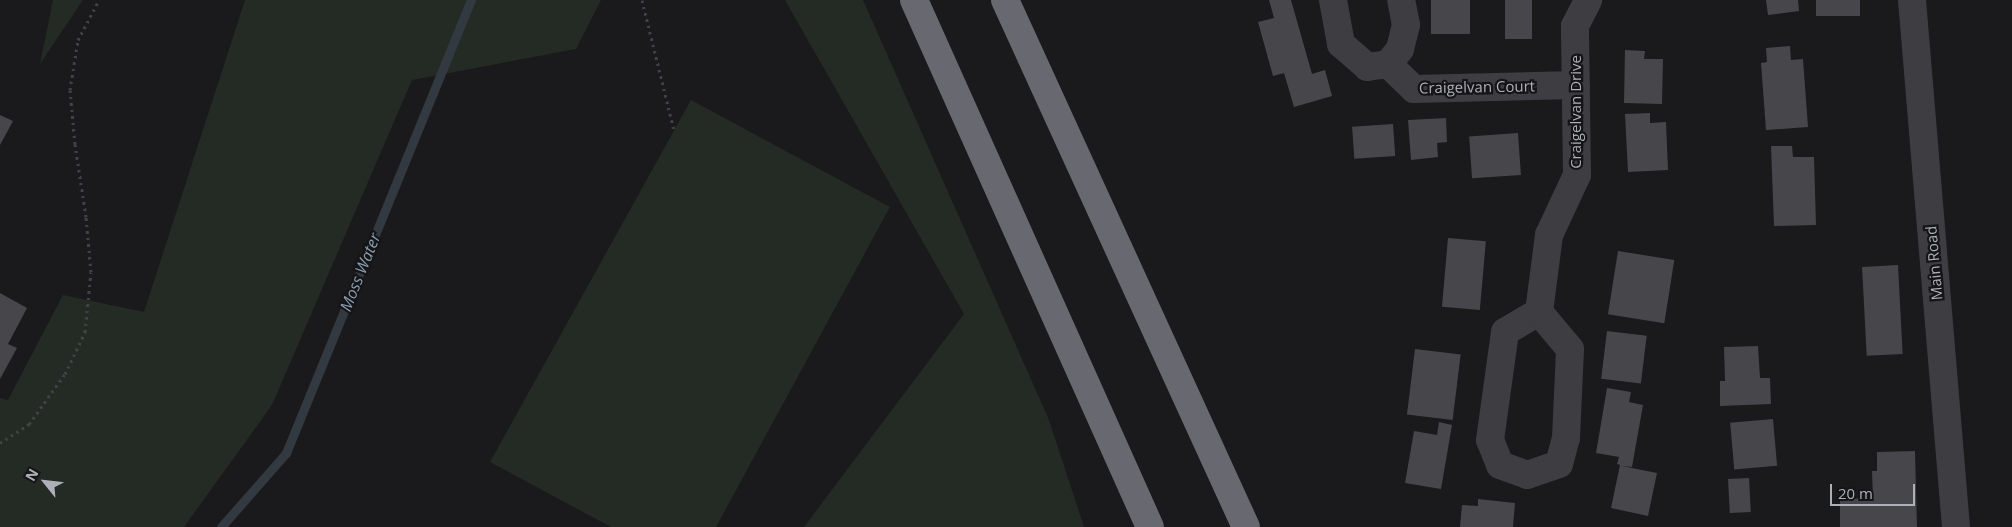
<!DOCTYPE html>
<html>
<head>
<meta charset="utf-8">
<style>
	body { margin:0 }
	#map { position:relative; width:2012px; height:527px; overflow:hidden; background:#1a191b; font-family:"Open Sans",sans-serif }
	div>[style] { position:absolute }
	.green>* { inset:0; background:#242b25 }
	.stream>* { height:9px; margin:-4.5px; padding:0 4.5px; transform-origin:4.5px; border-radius:4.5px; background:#333940 }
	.building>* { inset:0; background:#47474b; transform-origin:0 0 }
	.path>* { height:3px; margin-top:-1.5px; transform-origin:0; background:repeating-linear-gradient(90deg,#414247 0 2.5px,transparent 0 6.5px) }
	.minor>* { height:28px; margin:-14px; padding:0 14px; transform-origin:14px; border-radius:14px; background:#3d3d42 }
	.tertiary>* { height:28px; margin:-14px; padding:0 14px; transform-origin:14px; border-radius:14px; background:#3d3d42 }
	.motorway>* { height:28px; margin:-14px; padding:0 14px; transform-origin:14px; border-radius:14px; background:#686970 }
	span { translate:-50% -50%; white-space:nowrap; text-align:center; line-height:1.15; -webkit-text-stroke:4.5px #151416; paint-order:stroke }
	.street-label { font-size:15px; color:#aeb0b9 }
	.water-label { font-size:16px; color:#899caf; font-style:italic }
	.north { position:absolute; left:20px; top:457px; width:50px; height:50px; -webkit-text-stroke:4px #151416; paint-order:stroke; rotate:299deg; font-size:14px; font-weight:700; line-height:20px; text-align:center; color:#aeb0b9 }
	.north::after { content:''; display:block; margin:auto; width:18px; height:22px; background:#aeb0b9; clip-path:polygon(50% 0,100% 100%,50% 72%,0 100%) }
	.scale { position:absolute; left:1830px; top:484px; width:85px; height:22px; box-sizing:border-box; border:2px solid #aeb0b9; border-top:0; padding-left:6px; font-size:15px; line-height:18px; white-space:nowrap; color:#aeb0b9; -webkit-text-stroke:4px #151416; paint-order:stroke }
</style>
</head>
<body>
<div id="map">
	<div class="green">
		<i style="clip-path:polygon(53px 0,83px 0,40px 64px)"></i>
		<i style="clip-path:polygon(245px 0,601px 0,576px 49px,412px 80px,272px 405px,184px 527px,0 527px,0 398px,8px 400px,63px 295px,144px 312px)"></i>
		<i style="clip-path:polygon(785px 0,863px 0,1049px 420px,1084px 527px,804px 527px,964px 314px)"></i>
		<i style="clip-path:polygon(691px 100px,890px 207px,716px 527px,611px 527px,490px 462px)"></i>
	</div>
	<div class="stream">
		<i style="left:221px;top:527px;width:98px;rotate:-48.7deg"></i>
		<i style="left:286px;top:453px;width:489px;rotate:-67.8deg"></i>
	</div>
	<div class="building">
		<i style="clip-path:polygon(1269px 0,1291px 0,1312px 74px,1325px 70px,1332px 96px,1294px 107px,1284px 73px,1273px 76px,1258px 22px,1274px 18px)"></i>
		<i style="left:1431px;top:0;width:39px;height:34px"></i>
		<i style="left:1505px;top:0;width:27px;height:39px"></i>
		<i style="clip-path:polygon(1766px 0,1798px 0,1799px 11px,1768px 15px)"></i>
		<i style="left:1816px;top:0;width:44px;height:16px"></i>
		<i style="clip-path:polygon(1790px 46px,1791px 60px,1803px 59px,1808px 127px,1766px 130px,1761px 63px,1767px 62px,1766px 48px)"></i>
		<i style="clip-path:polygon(1625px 50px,1645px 51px,1644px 59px,1663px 59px,1662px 104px,1624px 103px)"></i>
		<i style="clip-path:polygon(1650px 113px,1650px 123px,1666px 122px,1668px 170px,1628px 172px,1625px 114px)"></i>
		<i style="clip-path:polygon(0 115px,13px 121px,0 145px)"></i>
		<i style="clip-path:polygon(1446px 118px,1447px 142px,1437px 143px,1438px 157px,1411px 160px,1408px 120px)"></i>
		<i style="left:1393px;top:124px;width:32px;height:41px;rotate:86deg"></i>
		<i style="left:1518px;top:133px;width:42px;height:49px;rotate:86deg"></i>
		<i style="clip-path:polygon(1771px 146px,1792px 146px,1793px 157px,1814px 157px,1816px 225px,1774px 226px)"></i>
		<i style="left:1448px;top:238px;width:38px;height:69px;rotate:5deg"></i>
		<i style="left:1618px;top:251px;width:57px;height:64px;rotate:9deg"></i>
		<i style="left:1898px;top:265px;width:89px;height:36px;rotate:87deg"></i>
		<i style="clip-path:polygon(0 293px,27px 308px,8px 344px,17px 348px,0 379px)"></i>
		<i style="left:1607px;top:331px;width:40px;height:48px;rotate:7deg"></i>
		<i style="clip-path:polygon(1758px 346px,1760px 378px,1770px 378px,1771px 404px,1720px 406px,1720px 381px,1725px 381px,1724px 347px)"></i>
		<i style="left:1415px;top:349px;width:46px;height:66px;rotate:7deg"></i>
		<i style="clip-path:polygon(1607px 388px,1631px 392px,1629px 402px,1643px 405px,1632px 467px,1622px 466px,1657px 473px,1648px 516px,1611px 508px,1620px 465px,1617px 464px,1619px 457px,1596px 453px)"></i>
		<i style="left:1773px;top:419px;width:47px;height:43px;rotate:85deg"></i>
		<i style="clip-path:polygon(1439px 422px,1452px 425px,1441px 489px,1405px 483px,1414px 431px,1437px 435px)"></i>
		<i style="clip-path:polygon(1915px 451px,1917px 527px,1840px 527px,1840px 499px,1873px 498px,1872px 471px,1877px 471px,1877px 452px)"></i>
		<i style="left:1749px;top:478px;width:34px;height:21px;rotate:87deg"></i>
		<i style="clip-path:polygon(1478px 499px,1515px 503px,1513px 527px,1460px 527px,1462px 505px,1478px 506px)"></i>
	</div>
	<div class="path">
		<i style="left:642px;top:0;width:134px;rotate:76.2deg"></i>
		<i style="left:0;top:443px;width:35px;rotate:-33deg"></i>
		<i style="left:29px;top:424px;width:62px;rotate:-54.2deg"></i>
		<i style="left:65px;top:374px;width:47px;rotate:-64.5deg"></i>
		<i style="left:85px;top:332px;width:60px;rotate:-84.3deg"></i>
		<i style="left:91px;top:272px;width:55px;rotate:-95.2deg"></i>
		<i style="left:86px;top:217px;width:74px;rotate:-98.6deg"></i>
		<i style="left:75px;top:144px;width:54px;rotate:-95.3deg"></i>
		<i style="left:70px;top:90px;width:51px;rotate:-80.9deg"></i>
		<i style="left:78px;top:40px;width:45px;rotate:-62.3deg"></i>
	</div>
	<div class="minor">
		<i style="left:1333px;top:0;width:45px;rotate:79.7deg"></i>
		<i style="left:1341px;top:44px;width:35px;rotate:41deg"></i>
		<i style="left:1367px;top:67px;width:21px;rotate:-8deg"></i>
		<i style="left:1388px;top:64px;width:19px;rotate:-51deg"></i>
		<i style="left:1400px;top:49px;width:25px;rotate:-76deg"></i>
		<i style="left:1406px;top:25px;width:25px;rotate:-101deg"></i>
		<i style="left:1388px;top:64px;width:36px;rotate:44deg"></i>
		<i style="left:1414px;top:89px;width:162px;rotate:-1.4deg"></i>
		<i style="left:1539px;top:312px;width:39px;rotate:150deg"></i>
		<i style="left:1505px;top:332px;width:109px;rotate:97.9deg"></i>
		<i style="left:1490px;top:440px;width:27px;rotate:68deg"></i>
		<i style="left:1500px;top:465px;width:29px;rotate:20deg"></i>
		<i style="left:1527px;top:475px;width:34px;rotate:-19deg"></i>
		<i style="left:1559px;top:464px;width:27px;rotate:-75deg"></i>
		<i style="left:1566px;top:438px;width:89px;rotate:-87.4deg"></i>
		<i style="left:1570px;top:349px;width:48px;rotate:-130deg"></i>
		<i style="left:1539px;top:312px;width:78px;rotate:-82.6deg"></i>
		<i style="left:1549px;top:235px;width:66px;rotate:-65deg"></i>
		<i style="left:1577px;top:175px;width:149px;rotate:-90.8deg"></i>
		<i style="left:1575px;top:26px;width:29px;rotate:-63deg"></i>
	</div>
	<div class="tertiary">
		<i style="left:1912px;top:0;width:529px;rotate:85.23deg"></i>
	</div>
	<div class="motorway">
		<i style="left:914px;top:0;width:577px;rotate:65.88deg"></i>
		<i style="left:1005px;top:0;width:579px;rotate:65.43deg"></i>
	</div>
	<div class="street-label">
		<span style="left:1477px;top:87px;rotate:-1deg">Craigelvan Court</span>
		<span style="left:1576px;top:112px;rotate:-90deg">Craigelvan Drive</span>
		<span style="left:1934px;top:263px;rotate:-95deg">Main Road</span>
	</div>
	<div class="water-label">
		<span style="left:360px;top:272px;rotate:-68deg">Moss Water</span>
	</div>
	<div class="north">N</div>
	<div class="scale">20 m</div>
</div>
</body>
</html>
